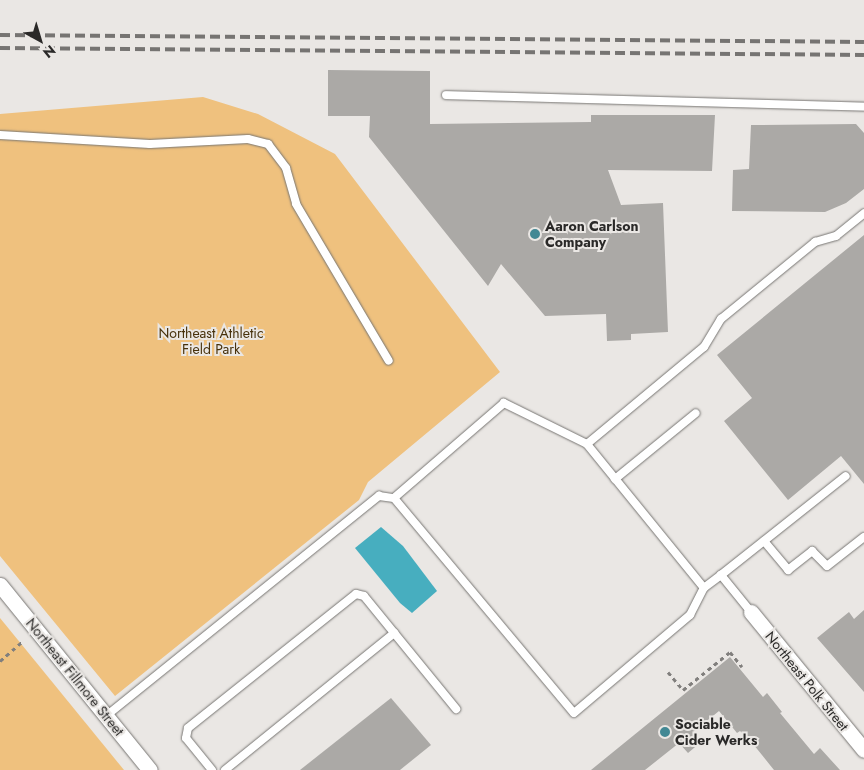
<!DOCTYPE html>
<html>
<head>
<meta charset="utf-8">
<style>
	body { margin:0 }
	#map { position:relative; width:864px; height:770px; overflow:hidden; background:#eae7e4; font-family:Jost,sans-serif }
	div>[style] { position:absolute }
	.green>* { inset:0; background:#efc17e }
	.water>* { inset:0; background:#47aebf }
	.building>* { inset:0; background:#aba9a6 }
	.path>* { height:3px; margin-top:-1.5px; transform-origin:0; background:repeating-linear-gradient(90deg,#817f7d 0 4px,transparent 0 8px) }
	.roads { filter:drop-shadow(0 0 1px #777572) drop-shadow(0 0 1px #777572) }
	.service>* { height:8px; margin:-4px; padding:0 4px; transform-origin:4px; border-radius:4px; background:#fff }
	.minor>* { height:15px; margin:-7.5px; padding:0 7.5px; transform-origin:7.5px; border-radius:7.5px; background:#fff }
	.rail>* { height:4px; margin-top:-2px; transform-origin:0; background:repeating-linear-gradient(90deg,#767472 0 10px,transparent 0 15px) }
	.dots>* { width:14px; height:14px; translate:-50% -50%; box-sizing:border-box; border:2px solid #eae7e4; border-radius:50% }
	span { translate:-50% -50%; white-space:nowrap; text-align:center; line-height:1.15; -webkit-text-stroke:4px #eae7e4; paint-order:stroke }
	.poi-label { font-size:14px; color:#2a2928; font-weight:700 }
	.left { translate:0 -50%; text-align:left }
	.park-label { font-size:14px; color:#47310b }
	.street-label { font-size:14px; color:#2a2928 }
	.north { position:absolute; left:15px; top:15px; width:50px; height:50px; -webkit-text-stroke:4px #eae7e4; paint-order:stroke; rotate:141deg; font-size:14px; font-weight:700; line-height:20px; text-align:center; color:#2a2928 }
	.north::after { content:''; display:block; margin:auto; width:18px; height:22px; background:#2a2928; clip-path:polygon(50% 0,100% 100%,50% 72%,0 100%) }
</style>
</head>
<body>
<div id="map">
	<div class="green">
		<i style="clip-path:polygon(203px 97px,258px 114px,335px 154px,500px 372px,368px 482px,359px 500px,115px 696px,0 556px,0 114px)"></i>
		<i style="clip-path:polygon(0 618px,9px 629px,124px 770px,0 770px)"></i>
	</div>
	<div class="water">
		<i style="clip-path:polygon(381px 527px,403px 546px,437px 591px,412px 613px,400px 603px,355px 548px)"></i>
	</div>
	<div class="building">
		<i style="clip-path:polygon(328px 70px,430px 71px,430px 124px,591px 122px,591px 115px,715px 115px,712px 171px,608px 170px,621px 205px,663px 203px,668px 332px,631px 334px,631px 340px,607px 341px,606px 314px,545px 316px,501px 264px,488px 286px,369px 137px,370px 116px,328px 116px)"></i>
		<i style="clip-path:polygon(856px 124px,864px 133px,864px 189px,846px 203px,825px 212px,732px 211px,733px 170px,749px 169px,751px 125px)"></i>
		<i style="clip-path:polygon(864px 235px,864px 484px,841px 456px,788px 500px,724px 421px,752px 398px,717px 355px)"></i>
		<i style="clip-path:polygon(864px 610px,864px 692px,817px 638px,849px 612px,854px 619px)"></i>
		<i style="clip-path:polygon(730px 657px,763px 697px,767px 693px,782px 712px,780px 713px,814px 754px,820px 748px,840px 770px,774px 770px,749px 739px,740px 731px,737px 733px,719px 711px,693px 732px,701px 742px,688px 753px,679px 743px,645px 770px,591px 770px)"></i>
		<i style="clip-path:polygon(391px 698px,431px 745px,400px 770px,300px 770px)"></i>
	</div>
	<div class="path">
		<i style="left:0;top:661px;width:29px;rotate:-41deg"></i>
		<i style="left:668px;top:672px;width:23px;rotate:50deg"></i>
		<i style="left:683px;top:690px;width:60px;rotate:-39deg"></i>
		<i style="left:730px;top:652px;width:19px;rotate:51deg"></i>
	</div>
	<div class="roads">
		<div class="service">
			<i style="left:446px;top:95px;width:418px;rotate:1.6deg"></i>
			<i style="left:0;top:135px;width:150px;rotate:3.4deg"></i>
			<i style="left:150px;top:144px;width:98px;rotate:-2.9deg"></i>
			<i style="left:248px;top:139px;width:21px;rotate:14deg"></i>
			<i style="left:268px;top:144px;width:30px;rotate:53deg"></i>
			<i style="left:286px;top:168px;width:37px;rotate:74deg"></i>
			<i style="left:296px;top:204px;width:182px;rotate:59.4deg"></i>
			<i style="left:587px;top:444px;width:93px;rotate:-153.7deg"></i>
			<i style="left:504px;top:403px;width:145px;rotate:139.2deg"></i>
			<i style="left:394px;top:498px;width:280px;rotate:50.1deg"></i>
			<i style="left:574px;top:713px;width:152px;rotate:-40.2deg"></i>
			<i style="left:690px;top:615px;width:30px;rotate:-63deg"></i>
			<i style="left:615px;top:479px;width:104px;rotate:-39.2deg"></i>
			<i style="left:764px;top:541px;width:38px;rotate:50deg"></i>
			<i style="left:788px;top:570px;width:31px;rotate:-38deg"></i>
			<i style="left:812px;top:551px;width:21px;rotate:45deg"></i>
			<i style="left:827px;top:566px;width:47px;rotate:-38.1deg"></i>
			<i style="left:721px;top:575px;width:159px;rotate:-38.4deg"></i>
			<i style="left:751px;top:612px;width:48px;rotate:-129deg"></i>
			<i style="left:721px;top:575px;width:21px;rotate:143deg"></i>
			<i style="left:704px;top:588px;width:186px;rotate:-129.1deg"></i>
			<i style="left:587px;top:444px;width:152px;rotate:-39.7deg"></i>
			<i style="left:704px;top:347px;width:33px;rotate:-59deg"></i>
			<i style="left:721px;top:319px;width:122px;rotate:-39.3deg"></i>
			<i style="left:815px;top:242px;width:22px;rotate:-16deg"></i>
			<i style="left:836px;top:236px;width:36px;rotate:-39deg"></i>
			<i style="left:106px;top:716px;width:351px;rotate:-38.9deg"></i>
			<i style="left:379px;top:496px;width:15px;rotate:8deg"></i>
			<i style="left:212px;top:770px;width:41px;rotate:-129.1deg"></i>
			<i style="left:186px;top:738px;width:10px;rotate:-79deg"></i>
			<i style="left:188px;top:728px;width:215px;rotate:-38.6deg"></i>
			<i style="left:356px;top:594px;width:8px;rotate:14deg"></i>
			<i style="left:364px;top:596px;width:146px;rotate:50.8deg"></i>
			<i style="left:225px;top:770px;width:218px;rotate:-39deg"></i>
		</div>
		<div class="minor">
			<i style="left:0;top:585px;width:238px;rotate:51deg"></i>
			<i style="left:751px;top:612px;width:178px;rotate:50.7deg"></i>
		</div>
	</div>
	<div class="rail">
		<i style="left:0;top:35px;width:864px;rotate:0.46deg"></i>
		<i style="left:0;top:48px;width:864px;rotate:0.46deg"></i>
	</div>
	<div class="dots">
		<i style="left:535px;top:234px;background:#428894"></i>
		<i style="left:665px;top:732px;background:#428894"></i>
	</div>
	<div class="poi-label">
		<span class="left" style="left:545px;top:234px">Aaron Carlson<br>Company</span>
		<span class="left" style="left:675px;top:732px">Sociable<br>Cider Werks</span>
	</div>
	<div class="park-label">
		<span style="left:211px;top:341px">Northeast Athletic<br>Field Park</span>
	</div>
	<div class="street-label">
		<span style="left:75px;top:677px;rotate:51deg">Northeast Fillmore Street</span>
		<span style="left:807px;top:681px;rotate:51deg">Northeast Polk Street</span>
	</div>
	<div class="north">N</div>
</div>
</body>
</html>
